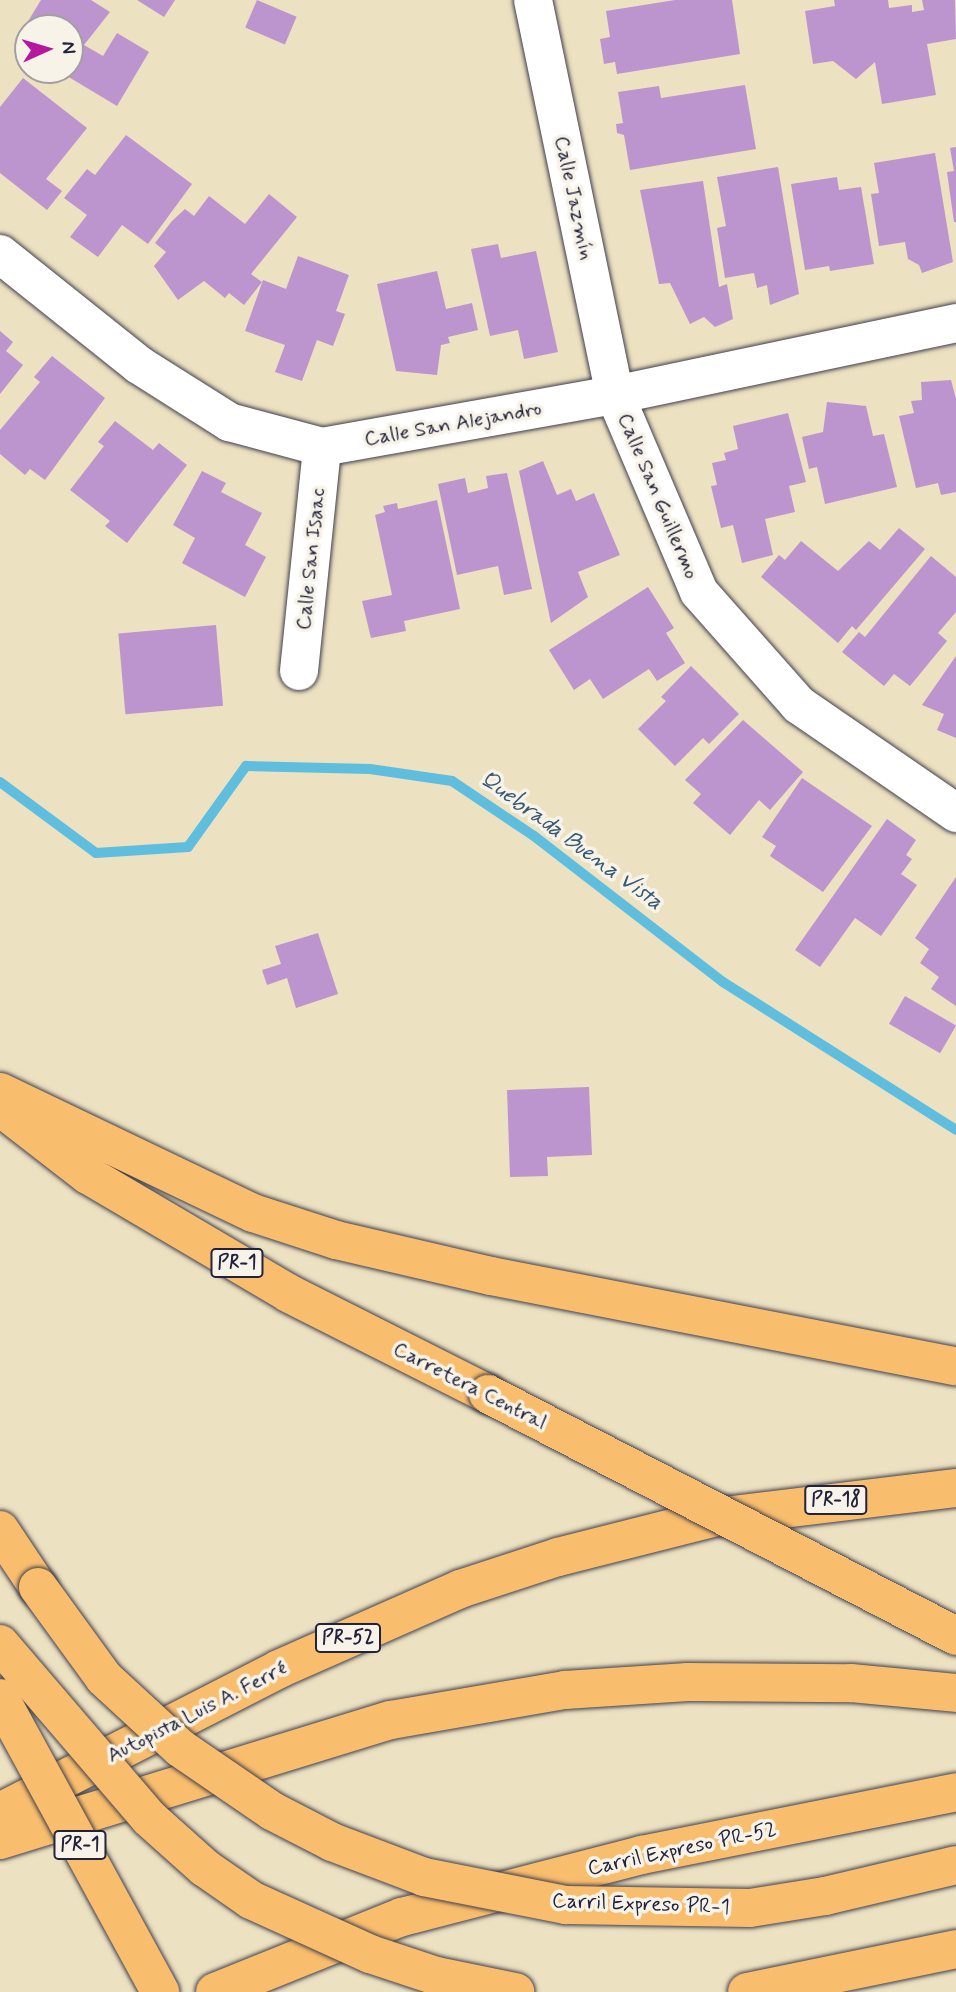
<!DOCTYPE html>
<html>
<head>
<meta charset="utf-8">
<style>
	body { margin:0 }
	#map { position:relative; width:956px; height:1992px; overflow:hidden; background:#ece1c0; font-family:Mynerve,sans-serif }
	div>[style] { position:absolute }
	.stream>* { height:10px; margin:-5px; padding:0 5px; transform-origin:5px; border-radius:5px; background:#5fbedd }
	.building>* { inset:0; background:#bc95cf; transform-origin:0 0 }
	.roads { filter:drop-shadow(0 0 2px #403f4f) drop-shadow(0 0 2px #403f4f) }
	.minor>* { height:38px; margin:-19px; padding:0 19px; transform-origin:19px; border-radius:19px; background:#fff }
	.highway>* { height:38px; margin:-19px; padding:0 19px; transform-origin:19px; border-radius:19px; background:#f9be6d }
	.bridges { filter:drop-shadow(0 0 2px #403f4f) drop-shadow(0 0 2px #403f4f) }
	.highway-bridge>* { height:38px; margin:-19px; padding:0 19px; transform-origin:19px; border-radius:19px; background:#f9be6d }
	span { translate:-50% -50%; white-space:nowrap; text-align:center; line-height:1.15; -webkit-text-stroke:7px #f7f3e8; paint-order:stroke }
	.shield-label span { padding:2px 5px; background:#f7f3e8; border:2px solid; border-radius:5px; -webkit-text-stroke-width:0 }
	.shield-label { font-size:19px; color:#22223b; font-weight:700 }
	.street-label { font-size:21px; color:#22223b }
	.water-label { font-size:23px; color:#375974; font-style:italic }
	.north { position:absolute; left:14px; top:14px; width:70px; height:70px; box-sizing:border-box; background:#f7f3e8; border:2px solid #a29fa3; border-radius:50%; rotate:86deg; font-size:19px; font-weight:700; line-height:28px; text-align:center; color:#22223b }
	.north::after { content:''; display:block; margin:auto; width:24px; height:32px; background:#b5179e; clip-path:polygon(50% 0,100% 100%,50% 72%,0 100%) }
</style>
</head>
<body>
<div id="map">
	<div class="stream">
		<i style="left:0;top:782px;width:119px;rotate:36.5deg"></i>
		<i style="left:96px;top:853px;width:92px;rotate:-3.7deg"></i>
		<i style="left:188px;top:847px;width:100px;rotate:-54.4deg"></i>
		<i style="left:246px;top:766px;width:124px;rotate:1.4deg"></i>
		<i style="left:370px;top:769px;width:83px;rotate:8.3deg"></i>
		<i style="left:452px;top:781px;width:99px;rotate:33.9deg"></i>
		<i style="left:534px;top:836px;width:239px;rotate:37.7deg"></i>
		<i style="left:723px;top:982px;width:276px;rotate:32.4deg"></i>
	</div>
	<div class="building">
		<i style="clip-path:polygon(41px 0,91px 0,110px 12px,84px 45px,103px 56px,117px 33px,149px 52px,117px 106px,57px 70px,70px 70px,70px 28px,28px 28px,28px 53px,20px 48px,16px 41px)"></i>
		<i style="clip-path:polygon(137px 0,175px 0,164px 17px)"></i>
		<i style="left:257px;top:0;width:43px;height:30px;rotate:23deg"></i>
		<i style="clip-path:polygon(675px 0,732px 0,740px 54px,617px 74px,615px 62px,604px 64px,600px 39px,610px 37px,606px 11px)"></i>
		<i style="clip-path:polygon(834px 0,888px 0,889px 8px,912px 5px,912px 12px,924px 10px,922px 0,955px 0,956px 39px,927px 44px,936px 95px,882px 104px,875px 62px,856px 79px,833px 61px,813px 64px,805px 11px,835px 6px)"></i>
		<i style="clip-path:polygon(23px 78px,87px 128px,46px 179px,62px 191px,47px 210px,0 173px,0 107px)"></i>
		<i style="clip-path:polygon(745px 85px,756px 149px,630px 170px,624px 135px,617px 133px,616px 124px,623px 123px,618px 92px,659px 86px,661px 98px)"></i>
		<i style="clip-path:polygon(126px 135px,192px 184px,148px 244px,122px 225px,98px 257px,70px 237px,87px 215px,64px 198px,87px 169px,95px 175px)"></i>
		<i style="clip-path:polygon(956px 147px,956px 222px,954px 222px,947px 172px,954px 171px,950px 148px)"></i>
		<i style="clip-path:polygon(935px 153px,953px 262px,922px 273px,919px 265px,908px 259px,905px 242px,879px 246px,871px 194px,879px 193px,874px 163px)"></i>
		<i style="clip-path:polygon(778px 167px,799px 294px,770px 305px,767px 285px,757px 288px,754px 273px,725px 278px,717px 228px,726px 226px,717px 177px)"></i>
		<i style="clip-path:polygon(837px 177px,839px 190px,861px 187px,874px 264px,830px 271px,829px 266px,805px 270px,791px 184px)"></i>
		<i style="clip-path:polygon(703px 181px,719px 287px,727px 284px,733px 319px,715px 327px,704px 317px,690px 324px,670px 283px,659px 284px,640px 190px)"></i>
		<i style="clip-path:polygon(269px 194px,297px 217px,251px 274px,262px 282px,244px 305px,229px 293px,225px 298px,204px 281px,178px 300px,154px 266px,166px 252px,155px 243px,172px 221px,185px 209px,194px 216px,209px 196px,245px 224px)"></i>
		<i style="clip-path:polygon(498px 244px,501px 258px,536px 251px,558px 352px,524px 359px,518px 330px,490px 336px,471px 249px)"></i>
		<i style="clip-path:polygon(298px 256px,349px 275px,336px 311px,345px 314px,333px 346px,317px 340px,302px 381px,275px 372px,285px 345px,245px 331px,263px 280px,286px 289px)"></i>
		<i style="clip-path:polygon(437px 271px,446px 309px,472px 303px,478px 330px,448px 337px,450px 343px,441px 345px,437px 375px,396px 371px,377px 284px)"></i>
		<i style="clip-path:polygon(0 331px,13px 342px,6px 351px,23px 365px,0 394px)"></i>
		<i style="clip-path:polygon(52px 356px,105px 398px,45px 480px,30px 469px,25px 475px,0 454px,0 430px,40px 382px,34px 377px)"></i>
		<i style="clip-path:polygon(951px 380px,956px 399px,956px 492px,941px 495px,938px 483px,916px 488px,899px 416px,914px 413px,911px 401px,922px 400px,921px 382px)"></i>
		<i style="clip-path:polygon(827px 402px,866px 406px,873px 436px,884px 434px,897px 487px,825px 504px,817px 467px,809px 469px,802px 437px,823px 432px)"></i>
		<i style="clip-path:polygon(788px 413px,806px 482px,789px 486px,795px 512px,765px 519px,773px 555px,742px 563px,733px 525px,721px 528px,711px 486px,717px 485px,712px 463px,726px 460px,724px 453px,738px 449px,733px 426px)"></i>
		<i style="clip-path:polygon(115px 421px,153px 450px,159px 443px,187px 465px,127px 543px,105px 526px,110px 521px,70px 490px,104px 446px,98px 442px)"></i>
		<i style="clip-path:polygon(543px 461px,557px 495px,571px 489px,576px 501px,594px 493px,620px 555px,578px 572px,588px 597px,551px 623px,519px 471px)"></i>
		<i style="clip-path:polygon(202px 471px,226px 483px,221px 492px,262px 513px,245px 545px,266px 557px,245px 597px,182px 563px,195px 538px,173px 525px)"></i>
		<i style="clip-path:polygon(507px 473px,532px 589px,504px 595px,498px 566px,457px 575px,438px 484px,465px 478px,468px 493px,488px 488px,486px 476px)"></i>
		<i style="clip-path:polygon(437px 500px,460px 609px,404px 621px,406px 631px,371px 638px,362px 601px,392px 595px,375px 515px,385px 512px,383px 506px,397px 503px,398px 509px)"></i>
		<i style="clip-path:polygon(899px 528px,925px 549px,856px 630px,852px 626px,838px 643px,761px 577px,779px 555px,785px 560px,801px 541px,838px 571px,869px 541px,880px 550px)"></i>
		<i style="clip-path:polygon(931px 556px,956px 577px,956px 612px,938px 633px,947px 641px,910px 686px,894px 674px,884px 686px,842px 652px,859px 632px,865px 637px)"></i>
		<i style="clip-path:polygon(648px 587px,674px 628px,666px 633px,685px 663px,657px 681px,649px 669px,603px 699px,590px 679px,574px 690px,549px 650px)"></i>
		<i style="left:216px;top:625px;width:81px;height:98px;rotate:85deg"></i>
		<i style="clip-path:polygon(956px 656px,956px 738px,937px 730px,944px 714px,922px 705px)"></i>
		<i style="clip-path:polygon(691px 666px,739px 714px,709px 744px,703px 738px,675px 766px,638px 729px,666px 701px,661px 697px)"></i>
		<i style="clip-path:polygon(743px 720px,803px 772px,770px 810px,759px 800px,730px 835px,693px 803px,701px 794px,685px 780px)"></i>
		<i style="clip-path:polygon(802px 778px,872px 826px,823px 892px,770px 856px,776px 846px,762px 837px)"></i>
		<i style="clip-path:polygon(887px 819px,916px 840px,906px 855px,912px 859px,901px 874px,917px 885px,881px 936px,855px 918px,820px 967px,795px 950px)"></i>
		<i style="clip-path:polygon(956px 877px,956px 1006px,931px 989px,939px 977px,920px 963px,929px 949px,915px 938px)"></i>
		<i style="clip-path:polygon(318px 933px,338px 994px,296px 1008px,287px 978px,267px 985px,262px 970px,281px 964px,275px 946px)"></i>
		<i style="left:905px;top:996px;width:59px;height:32px;rotate:30deg"></i>
		<i style="clip-path:polygon(589px 1087px,592px 1155px,547px 1157px,548px 1176px,510px 1177px,507px 1090px)"></i>
	</div>
	<div class="roads">
		<div class="minor">
			<i style="left:533px;top:0;width:403px;rotate:78.3deg"></i>
			<i style="left:615px;top:395px;width:214px;rotate:66.9deg"></i>
			<i style="left:699px;top:592px;width:151px;rotate:48.5deg"></i>
			<i style="left:799px;top:705px;width:191px;rotate:34.5deg"></i>
			<i style="left:0;top:254px;width:178px;rotate:38.6deg"></i>
			<i style="left:139px;top:365px;width:107px;rotate:32.3deg"></i>
			<i style="left:229px;top:422px;width:96px;rotate:15deg"></i>
			<i style="left:322px;top:447px;width:298px;rotate:-10.1deg"></i>
			<i style="left:615px;top:395px;width:349px;rotate:-11.9deg"></i>
			<i style="left:299px;top:671px;width:225px;rotate:-84.1deg"></i>
		</div>
		<div class="highway">
			<i style="left:0;top:1092px;width:280px;rotate:25.6deg"></i>
			<i style="left:253px;top:1213px;width:87px;rotate:18deg"></i>
			<i style="left:336px;top:1240px;width:159px;rotate:13.1deg"></i>
			<i style="left:491px;top:1276px;width:474px;rotate:11deg"></i>
			<i style="left:13px;top:1117px;width:95px;rotate:37.7deg"></i>
			<i style="left:88px;top:1175px;width:232px;rotate:30.5deg"></i>
			<i style="left:288px;top:1293px;width:224px;rotate:26.8deg"></i>
			<i style="left:0;top:1530px;width:69px;rotate:56.3deg"></i>
			<i style="left:0;top:1812px;width:314px;rotate:-27.1deg"></i>
			<i style="left:279px;top:1669px;width:198px;rotate:-23.8deg"></i>
			<i style="left:460px;top:1589px;width:103px;rotate:-18.1deg"></i>
			<i style="left:558px;top:1557px;width:163px;rotate:-14.2deg"></i>
			<i style="left:716px;top:1517px;width:242px;rotate:-6.9deg"></i>
			<i style="left:0;top:1840px;width:409px;rotate:-17.1deg"></i>
			<i style="left:391px;top:1720px;width:177px;rotate:-9.8deg"></i>
			<i style="left:565px;top:1690px;width:123px;rotate:-3.7deg"></i>
			<i style="left:688px;top:1682px;width:163px;rotate:0.4deg"></i>
			<i style="left:851px;top:1683px;width:105px;rotate:5.4deg"></i>
			<i style="left:215px;top:1992px;width:201px;rotate:-21.9deg"></i>
			<i style="left:402px;top:1917px;width:248px;rotate:-14.5deg"></i>
			<i style="left:642px;top:1855px;width:320px;rotate:-11.3deg"></i>
			<i style="left:747px;top:1992px;width:213px;rotate:-11.6deg"></i>
		</div>
	</div>
	<div class="bridges">
		<div class="highway-bridge">
			<i style="left:488px;top:1394px;width:527px;rotate:27.34deg"></i>
			<i style="left:38px;top:1587px;width:112px;rotate:54deg"></i>
			<i style="left:104px;top:1678px;width:103px;rotate:42.6deg"></i>
			<i style="left:180px;top:1748px;width:112px;rotate:34.4deg"></i>
			<i style="left:272px;top:1811px;width:68px;rotate:27.3deg"></i>
			<i style="left:332px;top:1842px;width:98px;rotate:20.8deg"></i>
			<i style="left:424px;top:1877px;width:145px;rotate:11.2deg"></i>
			<i style="left:566px;top:1905px;width:184px;rotate:0.9deg"></i>
			<i style="left:750px;top:1908px;width:76px;rotate:-9.1deg"></i>
			<i style="left:825px;top:1896px;width:135px;rotate:-13.3deg"></i>
			<i style="left:0;top:1644px;width:229px;rotate:49.4deg"></i>
			<i style="left:149px;top:1818px;width:75px;rotate:41.8deg"></i>
			<i style="left:205px;top:1868px;width:56px;rotate:34.8deg"></i>
			<i style="left:251px;top:1900px;width:131px;rotate:24.4deg"></i>
			<i style="left:370px;top:1954px;width:70px;rotate:18.4deg"></i>
			<i style="left:436px;top:1976px;width:81px;rotate:11.4deg"></i>
			<i style="left:0;top:1698px;width:335px;rotate:61.4deg"></i>
		</div>
	</div>
	<div class="shield-label">
		<span style="left:237px;top:1263px">PR-1</span>
		<span style="left:836px;top:1500px">PR-18</span>
		<span style="left:348px;top:1638px">PR-52</span>
		<span style="left:80px;top:1845px">PR-1</span>
	</div>
	<div class="street-label">
		<span style="left:574px;top:198px;rotate:78deg">Calle Jazmín</span>
		<span style="left:453px;top:424px;rotate:-10deg">Calle San Alejandro</span>
		<span style="left:658px;top:496px;rotate:67deg">Calle San Guillermo</span>
		<span style="left:311px;top:559px;rotate:-84deg">Calle San Isaac</span>
		<span style="left:470px;top:1386px;rotate:27deg">Carretera Central</span>
		<span style="left:197px;top:1712px;rotate:-27deg">Autopista Luis A. Ferré</span>
		<span style="left:682px;top:1849px;rotate:-12deg">Carril Expreso PR-52</span>
		<span style="left:641px;top:1904px;rotate:2deg">Carril Expreso PR-1</span>
	</div>
	<div class="water-label">
		<span style="left:571px;top:841px;rotate:36deg">Quebrada Buena Vista</span>
	</div>
	<div class="north">N</div>
</div>
</body>
</html>
